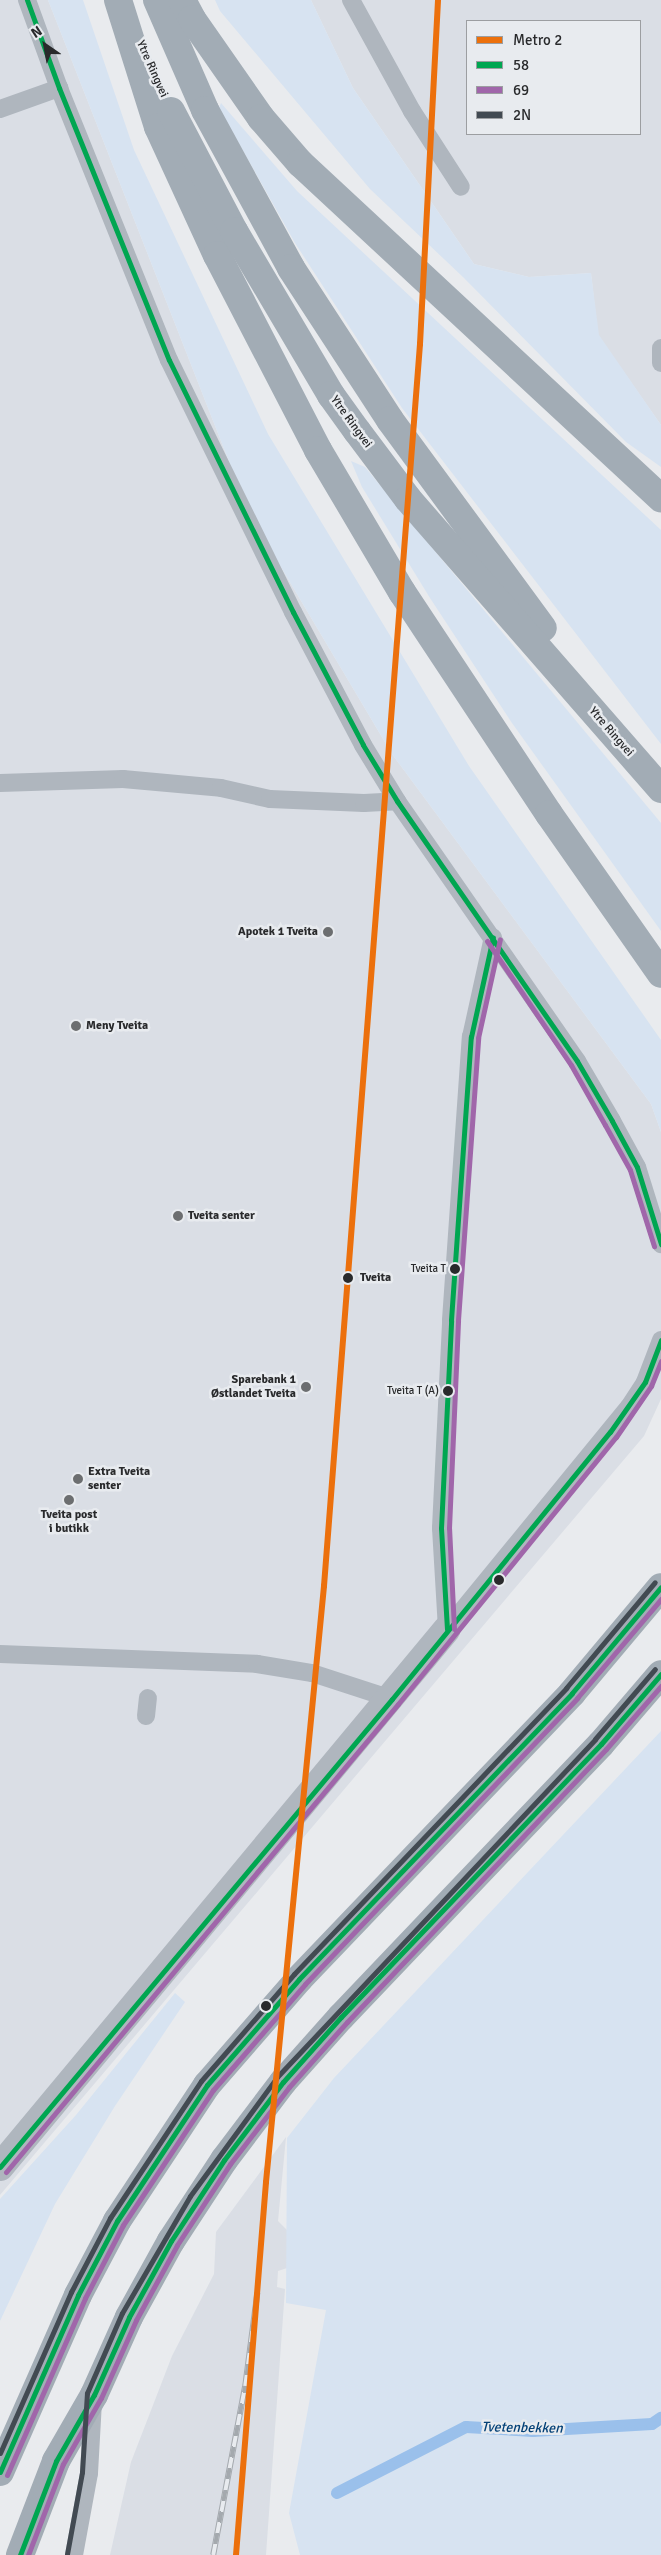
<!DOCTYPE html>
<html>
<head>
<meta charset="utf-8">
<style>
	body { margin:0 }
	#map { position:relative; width:661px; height:2555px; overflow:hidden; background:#e9ebee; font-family:Signika,sans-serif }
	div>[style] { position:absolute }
	.built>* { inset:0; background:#dadee5 }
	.green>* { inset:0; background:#d7e3f1 }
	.stream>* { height:12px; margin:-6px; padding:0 6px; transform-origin:6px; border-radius:6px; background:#9ac0eb }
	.service>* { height:18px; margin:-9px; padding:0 9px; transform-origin:9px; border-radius:9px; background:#afb6be }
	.minor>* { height:28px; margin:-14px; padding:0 14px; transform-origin:14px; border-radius:14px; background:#afb6be }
	.secondary>* { height:28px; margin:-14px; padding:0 14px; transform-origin:14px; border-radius:14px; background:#a2acb5 }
	.rail>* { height:5.5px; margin-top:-2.75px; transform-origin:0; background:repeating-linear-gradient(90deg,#e8ebef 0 11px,#a4a9ae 0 22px); box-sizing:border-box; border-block:1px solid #a4a9ae }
	.bus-1>* { height:5px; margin:-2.5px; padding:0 2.5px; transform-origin:2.5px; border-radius:2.5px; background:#00a651 }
	.bus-2>* { height:5px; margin:-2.5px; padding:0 2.5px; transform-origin:2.5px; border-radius:2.5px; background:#a066aa }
	.bus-3>* { height:5px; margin:-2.5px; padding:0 2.5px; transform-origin:2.5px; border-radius:2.5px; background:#424a52 }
	.metro-1>* { height:6px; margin:-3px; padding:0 3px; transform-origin:3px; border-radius:3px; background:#ec700c }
	.dots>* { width:14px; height:14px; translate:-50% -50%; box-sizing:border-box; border:2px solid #e8ebef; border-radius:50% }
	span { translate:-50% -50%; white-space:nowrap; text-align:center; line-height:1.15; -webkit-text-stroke:5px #e8ebef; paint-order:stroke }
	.bus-label { font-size:11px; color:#292a2c }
	.right { translate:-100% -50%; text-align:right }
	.street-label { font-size:12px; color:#292a2c }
	.poi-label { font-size:12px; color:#292a2c; font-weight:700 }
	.left { translate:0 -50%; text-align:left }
	.stop-label { font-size:12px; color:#292a2c; font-weight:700 }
	.water-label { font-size:14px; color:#034076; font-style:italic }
	.legend { position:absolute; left:466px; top:20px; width:175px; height:115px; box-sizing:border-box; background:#e8ebef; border:1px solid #9c9ea1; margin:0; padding:6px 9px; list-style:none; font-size:15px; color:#292a2c }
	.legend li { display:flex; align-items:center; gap:10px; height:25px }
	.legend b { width:25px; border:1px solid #9c9ea1 }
	.north { position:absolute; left:20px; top:20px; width:50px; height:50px; -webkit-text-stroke:4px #e8ebef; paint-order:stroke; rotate:327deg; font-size:14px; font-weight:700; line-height:20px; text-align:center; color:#292a2c }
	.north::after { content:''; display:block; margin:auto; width:18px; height:22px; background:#292a2c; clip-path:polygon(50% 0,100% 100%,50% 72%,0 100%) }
</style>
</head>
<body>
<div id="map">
	<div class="built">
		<i style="clip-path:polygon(0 0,48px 0,250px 515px,392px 754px,651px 1104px,661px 1132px,661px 1399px,644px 1436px,0 2195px)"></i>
		<i style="clip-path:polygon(evenodd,311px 0,661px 0,661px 425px,598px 335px,591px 273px,529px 277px,474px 264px,353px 88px,311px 0,467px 21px,640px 21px,640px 134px,467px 134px,467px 21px)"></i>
		<i style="clip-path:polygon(286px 2137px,278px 2221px,288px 2231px,287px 2268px,278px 2271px,277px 2287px,285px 2289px,266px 2555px,110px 2555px,131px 2462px,172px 2356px,214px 2274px,216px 2232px)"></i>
	</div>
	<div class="green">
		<i style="clip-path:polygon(48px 0,83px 0,134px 150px,268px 434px,469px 766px,661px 1040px,661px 1132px,651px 1104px,392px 754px,250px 515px)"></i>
		<i style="clip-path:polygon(215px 0,311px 0,353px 88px,474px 264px,529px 277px,591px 273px,599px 335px,661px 425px,661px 467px,626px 442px,463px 277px,370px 189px,220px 11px)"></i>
		<i style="clip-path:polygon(221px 103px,297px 191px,661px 530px,661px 744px,402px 408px,295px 243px,219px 108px)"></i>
		<i style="clip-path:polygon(351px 461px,365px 467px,661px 823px,661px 931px,512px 723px,430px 598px,362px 487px)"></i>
		<i style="clip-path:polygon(661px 1731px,661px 2555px,300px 2555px,289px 2513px,326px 2310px,286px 2303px,287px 2138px,334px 2078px)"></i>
		<i style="clip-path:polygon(175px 1993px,185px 2002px,115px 2106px,55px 2204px,0 2321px,0 2199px,76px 2115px)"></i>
	</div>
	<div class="stream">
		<i style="left:337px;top:2493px;width:145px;rotate:-27.1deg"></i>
		<i style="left:466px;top:2427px;width:67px;rotate:3.4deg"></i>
		<i style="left:533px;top:2431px;width:119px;rotate:-3.4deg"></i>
		<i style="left:652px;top:2424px;width:11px;rotate:-34deg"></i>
	</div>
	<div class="service">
		<i style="left:27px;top:0;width:94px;rotate:70deg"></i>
		<i style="left:59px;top:88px;width:293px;rotate:68deg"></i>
		<i style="left:169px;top:360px;width:281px;rotate:63.8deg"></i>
		<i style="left:293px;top:612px;width:150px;rotate:62.2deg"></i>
		<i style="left:363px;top:745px;width:66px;rotate:58.7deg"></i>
		<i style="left:397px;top:801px;width:316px;rotate:55.3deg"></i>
		<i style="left:577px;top:1061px;width:69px;rotate:59.7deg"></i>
		<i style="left:612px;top:1121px;width:52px;rotate:61.5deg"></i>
		<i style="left:637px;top:1167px;width:81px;rotate:72.7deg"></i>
		<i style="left:351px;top:0;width:127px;rotate:61.2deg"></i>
		<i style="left:412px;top:111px;width:90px;rotate:57.2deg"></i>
		<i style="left:0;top:109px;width:63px;rotate:-19.6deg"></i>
		<i style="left:661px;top:348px;width:15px;rotate:90deg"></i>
		<i style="left:0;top:783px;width:123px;rotate:-1.9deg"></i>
		<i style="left:123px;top:779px;width:98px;rotate:5.2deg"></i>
		<i style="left:221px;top:788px;width:50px;rotate:12.7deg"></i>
		<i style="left:270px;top:799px;width:94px;rotate:2.4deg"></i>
		<i style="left:364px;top:803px;width:33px;rotate:-3deg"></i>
		<i style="left:447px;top:1629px;width:101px;rotate:-93.4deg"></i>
		<i style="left:441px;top:1528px;width:208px;rotate:-87.2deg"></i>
		<i style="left:451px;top:1320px;width:284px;rotate:-86deg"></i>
		<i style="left:471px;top:1037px;width:102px;rotate:-77.6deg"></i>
		<i style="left:447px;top:1629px;width:287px;rotate:-50.7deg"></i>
		<i style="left:629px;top:1407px;width:30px;rotate:-57deg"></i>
		<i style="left:645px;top:1382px;width:45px;rotate:-69.1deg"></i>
		<i style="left:0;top:1654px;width:257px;rotate:2.2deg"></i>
		<i style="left:257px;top:1664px;width:56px;rotate:9.3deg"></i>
		<i style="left:312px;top:1673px;width:84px;rotate:18deg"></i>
		<i style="left:146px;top:1716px;width:18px;rotate:-84deg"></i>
		<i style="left:74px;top:2555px;width:83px;rotate:-79.6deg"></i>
		<i style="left:89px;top:2473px;width:71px;rotate:-86.8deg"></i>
	</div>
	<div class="minor">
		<i style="left:0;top:2167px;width:699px;rotate:-50.28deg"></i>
	</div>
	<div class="secondary">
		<i style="left:118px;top:0;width:133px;rotate:72.5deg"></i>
		<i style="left:158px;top:127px;width:141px;rotate:65.3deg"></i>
		<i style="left:217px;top:255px;width:220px;rotate:62.6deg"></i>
		<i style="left:318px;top:450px;width:165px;rotate:59.4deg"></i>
		<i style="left:402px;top:592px;width:266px;rotate:56.5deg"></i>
		<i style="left:549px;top:814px;width:195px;rotate:55deg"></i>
		<i style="left:157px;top:0;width:120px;rotate:66.4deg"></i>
		<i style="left:205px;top:110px;width:180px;rotate:61.4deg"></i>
		<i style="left:291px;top:268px;width:181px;rotate:56.9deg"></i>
		<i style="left:390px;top:420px;width:258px;rotate:53.7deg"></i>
		<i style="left:182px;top:0;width:21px;rotate:62deg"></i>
		<i style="left:192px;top:19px;width:121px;rotate:55.1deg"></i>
		<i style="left:261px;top:118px;width:60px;rotate:49.1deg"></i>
		<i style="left:300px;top:163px;width:493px;rotate:42.9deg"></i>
		<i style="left:171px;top:111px;width:136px;rotate:62.3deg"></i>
		<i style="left:234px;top:231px;width:191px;rotate:59.4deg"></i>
		<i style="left:331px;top:395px;width:44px;rotate:54.2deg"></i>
		<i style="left:357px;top:431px;width:85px;rotate:53.1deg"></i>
		<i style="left:408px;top:499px;width:385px;rotate:48.9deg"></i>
		<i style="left:0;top:2472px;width:193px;rotate:-66.2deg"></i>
		<i style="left:78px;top:2295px;width:84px;rotate:-62.2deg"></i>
		<i style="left:117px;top:2221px;width:163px;rotate:-56.5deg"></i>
		<i style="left:207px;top:2085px;width:140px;rotate:-49deg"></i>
		<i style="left:299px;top:1979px;width:395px;rotate:-46.3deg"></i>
		<i style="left:572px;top:1693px;width:138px;rotate:-50deg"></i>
		<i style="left:20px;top:2555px;width:101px;rotate:-69deg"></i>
		<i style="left:56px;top:2461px;width:76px;rotate:-60.1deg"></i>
		<i style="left:94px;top:2395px;width:85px;rotate:-65.8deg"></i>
		<i style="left:129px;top:2317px;width:87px;rotate:-61.1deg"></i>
		<i style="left:171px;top:2241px;width:97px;rotate:-56.8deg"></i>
		<i style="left:224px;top:2160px;width:98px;rotate:-52.9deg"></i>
		<i style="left:283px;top:2082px;width:87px;rotate:-48.3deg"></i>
		<i style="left:341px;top:2017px;width:377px;rotate:-46.4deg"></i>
		<i style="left:601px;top:1744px;width:92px;rotate:-49.4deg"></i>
	</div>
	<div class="rail">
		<i style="left:213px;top:2555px;width:172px;rotate:-79.3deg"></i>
		<i style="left:245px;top:2386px;width:94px;rotate:-82.6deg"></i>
	</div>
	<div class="bus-1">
		<i style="left:27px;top:0;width:94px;rotate:70deg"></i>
		<i style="left:59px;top:88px;width:293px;rotate:68deg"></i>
		<i style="left:169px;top:360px;width:281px;rotate:63.8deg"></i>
		<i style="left:293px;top:612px;width:150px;rotate:62.2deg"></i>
		<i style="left:363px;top:745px;width:66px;rotate:58.7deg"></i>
		<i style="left:397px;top:801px;width:316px;rotate:55.3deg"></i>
		<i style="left:577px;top:1061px;width:69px;rotate:59.7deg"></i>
		<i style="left:612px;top:1121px;width:52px;rotate:61.5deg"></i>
		<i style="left:637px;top:1167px;width:81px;rotate:72.7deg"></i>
		<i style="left:447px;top:1629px;width:101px;rotate:-93.4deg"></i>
		<i style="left:441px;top:1528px;width:208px;rotate:-87.2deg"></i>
		<i style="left:451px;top:1320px;width:284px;rotate:-86deg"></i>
		<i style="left:471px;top:1037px;width:102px;rotate:-77.6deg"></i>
		<i style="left:0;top:2167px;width:610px;rotate:-50.05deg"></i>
		<i style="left:392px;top:1699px;width:345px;rotate:-50.8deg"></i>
		<i style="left:610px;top:1432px;width:61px;rotate:-55deg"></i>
		<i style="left:645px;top:1382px;width:45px;rotate:-69.1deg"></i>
		<i style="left:0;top:2472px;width:193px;rotate:-66.2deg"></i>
		<i style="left:78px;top:2295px;width:84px;rotate:-62.2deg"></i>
		<i style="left:117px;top:2221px;width:163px;rotate:-56.5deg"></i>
		<i style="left:207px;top:2085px;width:140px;rotate:-49deg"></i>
		<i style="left:299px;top:1979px;width:395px;rotate:-46.3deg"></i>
		<i style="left:572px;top:1693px;width:138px;rotate:-50deg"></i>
		<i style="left:20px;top:2555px;width:101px;rotate:-69deg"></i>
		<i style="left:56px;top:2461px;width:76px;rotate:-60.1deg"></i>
		<i style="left:94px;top:2395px;width:85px;rotate:-65.8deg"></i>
		<i style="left:129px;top:2317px;width:87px;rotate:-61.1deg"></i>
		<i style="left:171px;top:2241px;width:97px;rotate:-56.8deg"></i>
		<i style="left:224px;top:2160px;width:98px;rotate:-52.9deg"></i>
		<i style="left:283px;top:2082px;width:87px;rotate:-48.3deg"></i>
		<i style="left:341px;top:2017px;width:377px;rotate:-46.4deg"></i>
		<i style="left:601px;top:1744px;width:92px;rotate:-49.4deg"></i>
	</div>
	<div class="bus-2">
		<i style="left:487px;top:941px;width:150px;rotate:55.9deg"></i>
		<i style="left:571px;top:1065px;width:69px;rotate:60.5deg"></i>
		<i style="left:605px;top:1125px;width:51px;rotate:60.9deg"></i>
		<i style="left:630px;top:1170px;width:80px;rotate:72.5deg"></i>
		<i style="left:454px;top:1629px;width:101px;rotate:-92.8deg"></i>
		<i style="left:449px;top:1528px;width:208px;rotate:-87.5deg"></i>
		<i style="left:458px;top:1320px;width:283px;rotate:-85.9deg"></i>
		<i style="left:478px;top:1038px;width:101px;rotate:-77.5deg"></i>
		<i style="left:6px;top:2172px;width:610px;rotate:-50.05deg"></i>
		<i style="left:398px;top:1704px;width:345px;rotate:-50.8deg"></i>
		<i style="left:616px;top:1437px;width:62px;rotate:-55.5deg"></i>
		<i style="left:651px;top:1386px;width:27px;rotate:-68deg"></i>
		<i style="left:7px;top:2475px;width:193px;rotate:-66.2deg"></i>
		<i style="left:85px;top:2298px;width:82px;rotate:-62.5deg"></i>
		<i style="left:123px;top:2225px;width:162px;rotate:-56.3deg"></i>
		<i style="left:213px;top:2090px;width:140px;rotate:-49deg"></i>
		<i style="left:305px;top:1984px;width:395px;rotate:-46.4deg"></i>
		<i style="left:577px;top:1698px;width:130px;rotate:-49.7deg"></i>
		<i style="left:28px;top:2555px;width:97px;rotate:-69deg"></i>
		<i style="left:63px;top:2464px;width:76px;rotate:-60.1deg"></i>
		<i style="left:101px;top:2398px;width:85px;rotate:-65.8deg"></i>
		<i style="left:136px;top:2320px;width:85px;rotate:-61.3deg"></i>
		<i style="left:177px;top:2245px;width:97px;rotate:-56.8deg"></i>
		<i style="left:230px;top:2164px;width:97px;rotate:-52.5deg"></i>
		<i style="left:289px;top:2087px;width:87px;rotate:-48.3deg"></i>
		<i style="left:347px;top:2022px;width:376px;rotate:-46.5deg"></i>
		<i style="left:606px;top:1749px;width:84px;rotate:-48.9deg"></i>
	</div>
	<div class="bus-3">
		<i style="left:0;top:2453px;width:176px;rotate:-66.2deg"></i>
		<i style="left:71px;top:2292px;width:84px;rotate:-62.2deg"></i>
		<i style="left:110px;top:2218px;width:164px;rotate:-56.4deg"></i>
		<i style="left:201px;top:2081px;width:142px;rotate:-49deg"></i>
		<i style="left:294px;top:1974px;width:395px;rotate:-46.4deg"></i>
		<i style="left:566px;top:1688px;width:138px;rotate:-50deg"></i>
		<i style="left:67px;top:2554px;width:83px;rotate:-79.6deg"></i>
		<i style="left:82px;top:2472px;width:79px;rotate:-86.4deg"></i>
		<i style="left:87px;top:2393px;width:87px;rotate:-66.4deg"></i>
		<i style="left:122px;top:2313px;width:135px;rotate:-59.8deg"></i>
		<i style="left:190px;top:2196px;width:147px;rotate:-53.8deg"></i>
		<i style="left:277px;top:2077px;width:464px;rotate:-46.7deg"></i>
		<i style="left:595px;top:1739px;width:92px;rotate:-49.4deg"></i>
	</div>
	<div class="metro-1">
		<i style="left:236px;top:2555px;width:374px;rotate:-85.4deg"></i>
		<i style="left:266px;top:2182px;width:599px;rotate:-84.44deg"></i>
		<i style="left:324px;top:1586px;width:1246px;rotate:-85.58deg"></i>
		<i style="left:420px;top:344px;width:344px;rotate:-87deg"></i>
	</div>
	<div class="dots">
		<i style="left:328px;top:932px;background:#6c6e70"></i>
		<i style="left:76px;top:1026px;background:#6c6e70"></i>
		<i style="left:178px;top:1216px;background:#6c6e70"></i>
		<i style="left:455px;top:1269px;background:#292a2c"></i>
		<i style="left:348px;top:1278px;background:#292a2c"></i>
		<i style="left:306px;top:1387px;background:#6c6e70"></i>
		<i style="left:448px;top:1391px;background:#292a2c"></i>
		<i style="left:78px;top:1479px;background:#6c6e70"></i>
		<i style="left:69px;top:1500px;background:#6c6e70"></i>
		<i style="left:499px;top:1580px;background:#292a2c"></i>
		<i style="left:266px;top:2006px;background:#292a2c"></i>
	</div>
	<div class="bus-label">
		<span class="right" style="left:446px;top:1269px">Tveita T</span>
		<span class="right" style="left:439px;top:1391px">Tveita T (A)</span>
	</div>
	<div class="street-label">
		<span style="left:152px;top:69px;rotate:66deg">Ytre Ringvei</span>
		<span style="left:351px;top:422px;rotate:54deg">Ytre Ringvei</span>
		<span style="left:611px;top:732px;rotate:49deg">Ytre Ringvei</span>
	</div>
	<div class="poi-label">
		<span class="right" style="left:318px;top:932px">Apotek 1 Tveita</span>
		<span class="left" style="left:86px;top:1026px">Meny Tveita</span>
		<span class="left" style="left:188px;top:1216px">Tveita senter</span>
		<span class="right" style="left:296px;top:1387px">Sparebank 1<br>Østlandet Tveita</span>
		<span class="left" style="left:88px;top:1479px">Extra Tveita<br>senter</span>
		<span style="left:69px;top:1522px">Tveita post<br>i butikk</span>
	</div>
	<div class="stop-label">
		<span class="left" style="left:360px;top:1278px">Tveita</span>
	</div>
	<div class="water-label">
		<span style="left:522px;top:2428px;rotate:1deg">Tvetenbekken</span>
	</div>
	<ul class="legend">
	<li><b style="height:6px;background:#ec700c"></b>Metro 2</li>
	<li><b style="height:6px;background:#00a651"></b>58</li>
	<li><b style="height:6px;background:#a066aa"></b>69</li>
	<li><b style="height:6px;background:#424a52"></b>2N</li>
	</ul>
	<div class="north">N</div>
</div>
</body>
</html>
